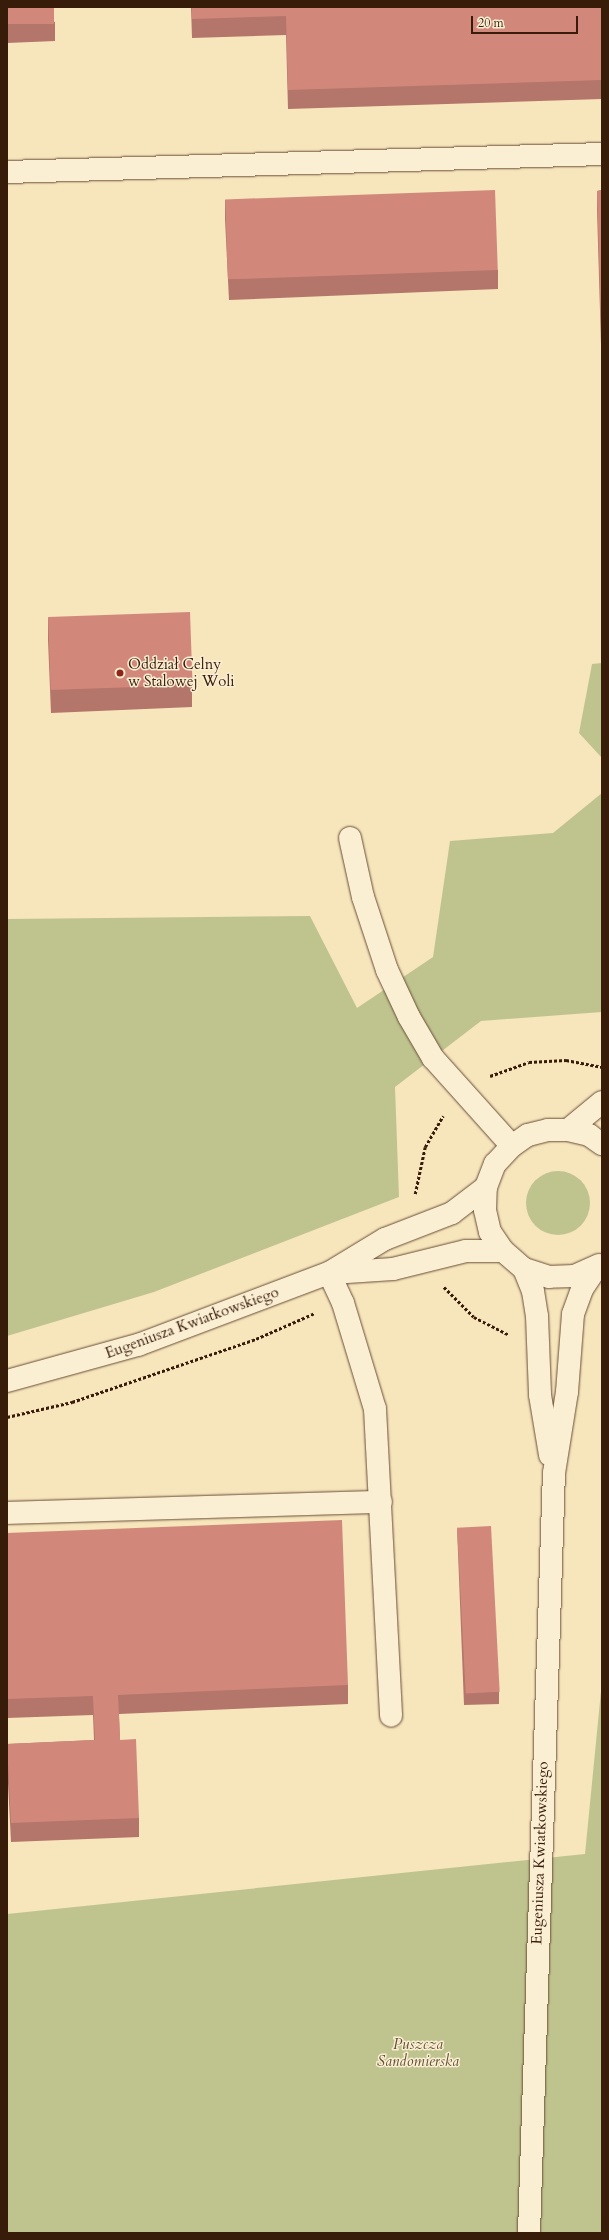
<!DOCTYPE html>
<html>
<head>
<meta charset="utf-8">
<style>
	body { margin:0 }
	#map { position:relative; width:609px; height:2240px; overflow:hidden; background:#f7e5bc; font-family:Cardo,serif }
	div>[style] { position:absolute }
	.green>* { inset:0; background:#bfc48f }
	.round { border-radius:50% }
	.path>* { height:2.5px; margin-top:-1.25px; transform-origin:0; background:repeating-linear-gradient(90deg,#381c0a 0 3px,transparent 0 5px) }
	.roads { filter:drop-shadow(0 0 1px #684e36) drop-shadow(0 0 1px #684e36) }
	.minor>* { height:22px; margin:-11px; padding:0 11px; transform-origin:11px; border-radius:11px; background:#faeed3 }
	.wall>* { inset:0; background:#b4756a }
	.building>* { inset:0; background:#d1887b; transform-origin:0 0 }
	.dots>* { width:11px; height:11px; translate:-50% -50%; box-sizing:border-box; border:2px solid #faeed3; border-radius:50% }
	span { translate:-50% -50%; white-space:nowrap; text-align:center; line-height:1.15; -webkit-text-stroke:3px #faeed3; paint-order:stroke }
	.poi-label { font-size:15px; color:#381c0a }
	.left { translate:0 -50%; text-align:left }
	.street-label { font-size:15px; color:#381c0a }
	.park-label { font-size:15px; color:#604e32; font-style:italic }
	.frame { position:absolute; inset:0; border:8px solid #381c0a; pointer-events:none }
	.scale { position:absolute; left:471px; top:16px; width:107px; height:18px; box-sizing:border-box; border:2px solid #381c0a; border-top:0; padding-left:5px; font-size:12px; line-height:14px; white-space:nowrap; color:#381c0a; -webkit-text-stroke:3px #faeed3; paint-order:stroke }
</style>
</head>
<body>
<div id="map">
	<div class="green">
		<i style="clip-path:polygon(602px 663px,602px 758px,579px 733px,592px 664px)"></i>
		<i style="clip-path:polygon(602px 793px,602px 1012px,481px 1021px,395px 1087px,399px 1197px,154px 1292px,7px 1336px,7px 919px,310px 916px,357px 1008px,433px 957px,450px 841px,553px 833px)"></i>
		<i class="round" style="left:526px;top:1171px;width:64px;height:64px"></i>
		<i style="clip-path:polygon(602px 1681px,602px 2233px,7px 2233px,7px 1914px,585px 1854px)"></i>
	</div>
	<div class="path">
		<i style="left:490px;top:1076px;width:41px;rotate:-19.7deg"></i>
		<i style="left:529px;top:1062px;width:37px;rotate:-3deg"></i>
		<i style="left:566px;top:1060px;width:37px;rotate:11deg"></i>
		<i style="left:415px;top:1194px;width:48px;rotate:-78deg"></i>
		<i style="left:425px;top:1147px;width:36px;rotate:-60deg"></i>
		<i style="left:444px;top:1287px;width:42px;rotate:45deg"></i>
		<i style="left:474px;top:1317px;width:38px;rotate:27deg"></i>
		<i style="left:7px;top:1417px;width:67px;rotate:-13deg"></i>
		<i style="left:72px;top:1402px;width:194px;rotate:-18.9deg"></i>
		<i style="left:256px;top:1339px;width:64px;rotate:-23.8deg"></i>
	</div>
	<div class="roads">
		<div class="minor">
			<i style="left:7px;top:172px;width:595px;rotate:-1.73deg"></i>
			<i style="left:350px;top:838px;width:60px;rotate:77.6deg"></i>
			<i style="left:363px;top:897px;width:77px;rotate:71.8deg"></i>
			<i style="left:387px;top:970px;width:52px;rotate:64.9deg"></i>
			<i style="left:409px;top:1017px;width:48px;rotate:59.7deg"></i>
			<i style="left:433px;top:1058px;width:118px;rotate:48.1deg"></i>
			<i style="left:568px;top:1130px;width:44px;rotate:-39.5deg"></i>
			<i style="left:599px;top:1265px;width:27px;rotate:156deg"></i>
			<i style="left:574px;top:1276px;width:25px;rotate:178deg"></i>
			<i style="left:549px;top:1277px;width:26px;rotate:-162deg"></i>
			<i style="left:524px;top:1269px;width:28px;rotate:-139deg"></i>
			<i style="left:503px;top:1251px;width:23px;rotate:-124deg"></i>
			<i style="left:490px;top:1232px;width:23px;rotate:-103deg"></i>
			<i style="left:485px;top:1210px;width:23px;rotate:-88deg"></i>
			<i style="left:486px;top:1187px;width:25px;rotate:-69deg"></i>
			<i style="left:495px;top:1164px;width:25px;rotate:-47deg"></i>
			<i style="left:512px;top:1146px;width:19px;rotate:-35deg"></i>
			<i style="left:528px;top:1135px;width:21px;rotate:-14deg"></i>
			<i style="left:548px;top:1130px;width:20px"></i>
			<i style="left:568px;top:1130px;width:22px;rotate:13deg"></i>
			<i style="left:589px;top:1135px;width:16px;rotate:35deg"></i>
			<i style="left:524px;top:1269px;width:24px;rotate:68deg"></i>
			<i style="left:533px;top:1291px;width:25px;rotate:81deg"></i>
			<i style="left:537px;top:1316px;width:79px;rotate:87.8deg"></i>
			<i style="left:540px;top:1395px;width:61px;rotate:80.5deg"></i>
			<i style="left:329px;top:1273px;width:33px;rotate:65deg"></i>
			<i style="left:343px;top:1303px;width:111px;rotate:73.2deg"></i>
			<i style="left:375px;top:1409px;width:307px;rotate:87deg"></i>
			<i style="left:332px;top:1273px;width:61px;rotate:-3.8deg"></i>
			<i style="left:393px;top:1269px;width:75px;rotate:-13.9deg"></i>
			<i style="left:466px;top:1251px;width:37px"></i>
			<i style="left:7px;top:1381px;width:136px;rotate:-15.4deg"></i>
			<i style="left:138px;top:1345px;width:204px;rotate:-20.7deg"></i>
			<i style="left:329px;top:1273px;width:66px;rotate:-31.3deg"></i>
			<i style="left:385px;top:1239px;width:72px;rotate:-21.2deg"></i>
			<i style="left:452px;top:1213px;width:43px;rotate:-37.4deg"></i>
			<i style="left:7px;top:1513px;width:374px;rotate:-1.7deg"></i>
			<i style="left:529px;top:2233px;width:760px;rotate:-88.12deg"></i>
			<i style="left:554px;top:1473px;width:82px;rotate:-80.9deg"></i>
			<i style="left:567px;top:1392px;width:78px;rotate:-85.6deg"></i>
			<i style="left:573px;top:1314px;width:27px;rotate:-70deg"></i>
			<i style="left:582px;top:1289px;width:27px;rotate:-56deg"></i>
		</div>
	</div>
	<div class="wall">
		<i style="clip-path:polygon(7px 7px,55px 22px,55px 41px,7px 43px)"></i>
		<i style="clip-path:polygon(191px 7px,602px 7px,602px 99px,288px 109px,286px 35px,192px 38px)"></i>
		<i style="clip-path:polygon(602px 190px,602px 378px,597px 210px,597px 191px)"></i>
		<i style="clip-path:polygon(225px 200px,498px 270px,498px 289px,229px 300px,225px 219px)"></i>
		<i style="clip-path:polygon(7px 562px,8px 581px,8px 587px,7px 587px)"></i>
		<i style="clip-path:polygon(48px 618px,192px 685px,192px 707px,51px 713px,48px 640px)"></i>
		<i style="clip-path:polygon(7px 794px,8px 810px,8px 826px,7px 826px)"></i>
		<i style="clip-path:polygon(457px 1527px,499px 1692px,499px 1704px,464px 1705px)"></i>
		<i style="clip-path:polygon(7px 1533px,348px 1685px,348px 1704px,119px 1714px,120px 1740px,139px 1818px,139px 1837px,11px 1842px,7px 1763px,7px 1744px,94px 1740px,93px 1715px,7px 1718px)"></i>
	</div>
	<div class="building">
		<i style="left:7px;top:7px;width:47px;height:17px"></i>
		<i style="clip-path:polygon(192px 7px,602px 7px,602px 80px,288px 90px,286px 16px,192px 19px)"></i>
		<i style="left:495px;top:190px;width:80px;height:270px;rotate:88deg"></i>
		<i style="clip-path:polygon(602px 190px,602px 359px,597px 191px)"></i>
		<i style="clip-path:polygon(7px 562px,8px 581px,7px 581px)"></i>
		<i style="left:190px;top:612px;width:73px;height:142px;rotate:88deg"></i>
		<i style="clip-path:polygon(7px 794px,8px 810px,7px 810px)"></i>
		<i style="clip-path:polygon(342px 1520px,348px 1685px,118px 1695px,120px 1740px,136px 1739px,139px 1818px,11px 1823px,7px 1744px,95px 1740px,93px 1696px,7px 1699px,7px 1533px)"></i>
		<i style="left:491px;top:1526px;width:166px;height:34px;rotate:87deg"></i>
	</div>
	<div class="dots">
		<i style="left:120px;top:673px;background:#8f2418"></i>
	</div>
	<div class="poi-label">
		<span class="left" style="left:128px;top:673px">Oddział Celny<br>w Stalowej Woli</span>
	</div>
	<div class="street-label">
		<span style="left:192px;top:1323px;rotate:-20deg">Eugeniusza Kwiatkowskiego</span>
		<span style="left:540px;top:1853px;rotate:-88deg">Eugeniusza Kwiatkowskiego</span>
	</div>
	<div class="park-label">
		<span style="left:418px;top:2053px">Puszcza<br>Sandomierska</span>
	</div>
	<div class="frame"></div>
	<div class="scale">20 m</div>
</div>
</body>
</html>
